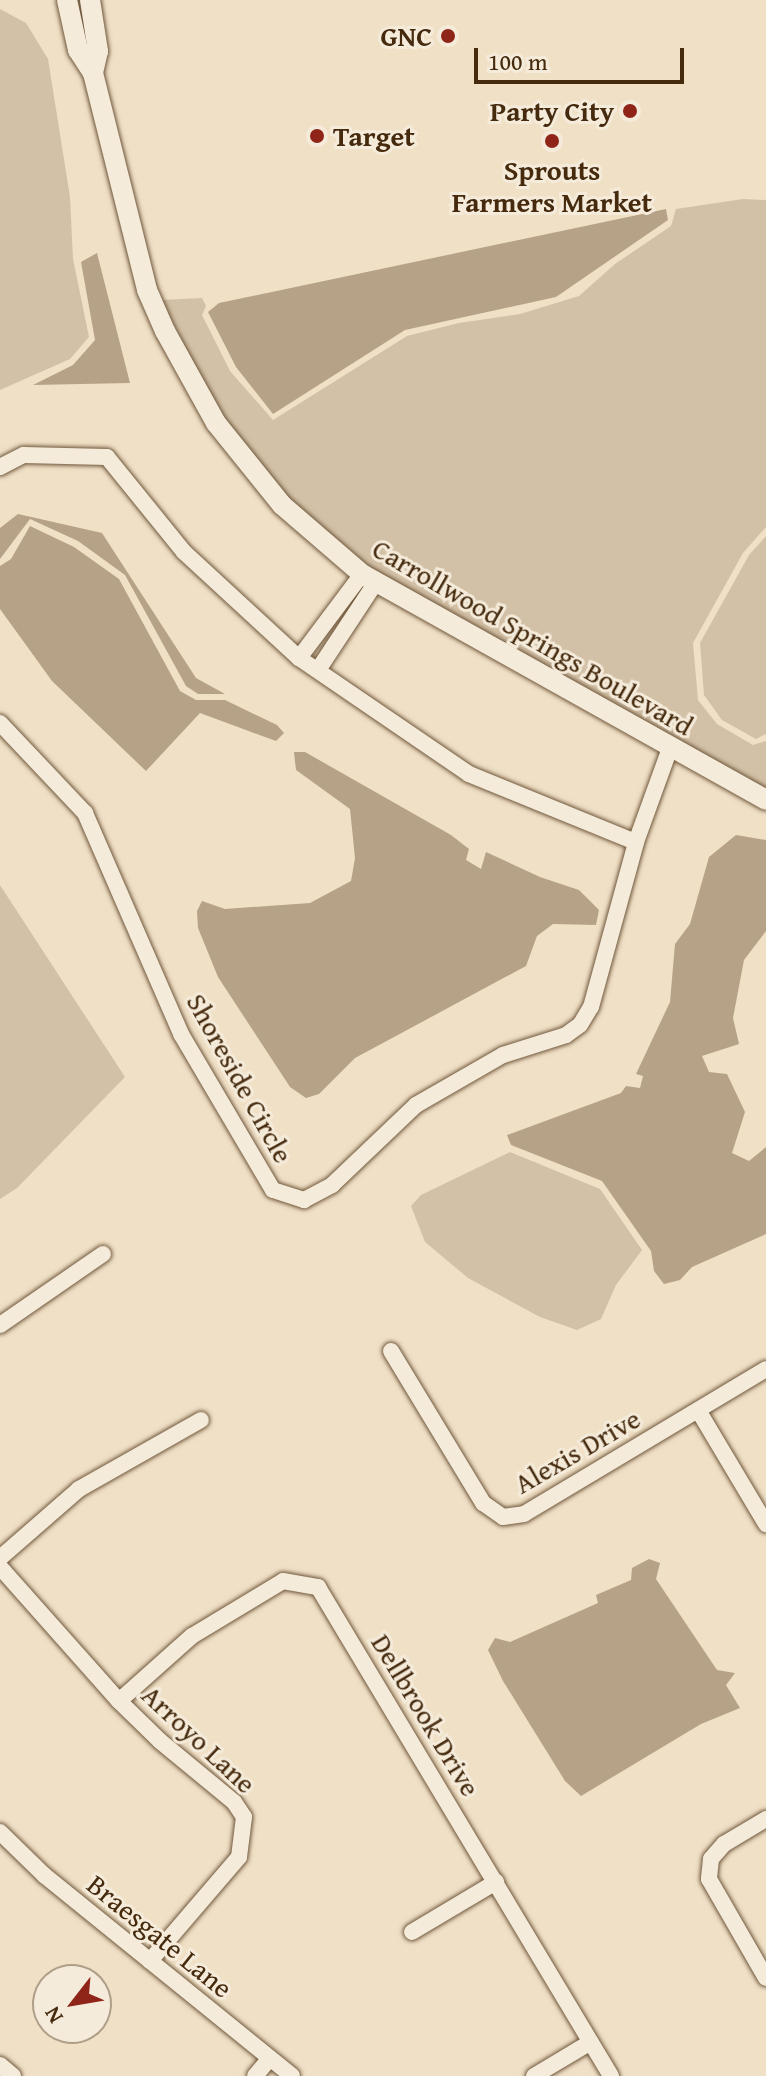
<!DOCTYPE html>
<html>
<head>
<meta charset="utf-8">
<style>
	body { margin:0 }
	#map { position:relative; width:766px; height:2076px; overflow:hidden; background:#f0e0c6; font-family:"Gentium Book Plus",serif }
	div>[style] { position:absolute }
	.green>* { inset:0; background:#d3c1a7 }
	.water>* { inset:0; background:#b6a287 }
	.roads { filter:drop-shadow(0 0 2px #70583c) drop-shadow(0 0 2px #70583c) }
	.minor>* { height:16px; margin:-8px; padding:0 8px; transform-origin:8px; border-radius:8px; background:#f5ebda }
	.tertiary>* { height:20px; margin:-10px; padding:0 10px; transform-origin:10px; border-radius:10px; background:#f5ebda }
	.dots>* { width:22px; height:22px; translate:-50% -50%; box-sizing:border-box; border:4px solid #f5ebda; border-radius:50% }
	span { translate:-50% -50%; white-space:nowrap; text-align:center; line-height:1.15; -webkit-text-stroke:6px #f5ebda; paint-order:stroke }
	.poi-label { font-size:28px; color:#452a0e; font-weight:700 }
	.right { translate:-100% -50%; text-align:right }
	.left { translate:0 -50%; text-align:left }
	.street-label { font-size:28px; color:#452a0e }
	.north { position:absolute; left:32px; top:1964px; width:80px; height:80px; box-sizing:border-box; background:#f5ebda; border:2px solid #af9e88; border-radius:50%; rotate:239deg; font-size:22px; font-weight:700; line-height:32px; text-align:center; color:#452a0e }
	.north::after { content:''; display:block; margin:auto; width:28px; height:36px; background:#8f2418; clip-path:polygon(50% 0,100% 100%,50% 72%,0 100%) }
	.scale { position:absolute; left:474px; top:48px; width:210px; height:36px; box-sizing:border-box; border:4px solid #452a0e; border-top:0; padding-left:10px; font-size:24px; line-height:28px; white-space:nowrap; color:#452a0e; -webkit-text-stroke:6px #f5ebda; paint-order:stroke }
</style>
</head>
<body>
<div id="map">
	<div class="green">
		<i style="clip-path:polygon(0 9px,26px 23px,48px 59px,70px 197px,73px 259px,89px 337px,70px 359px,0 390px)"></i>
		<i style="clip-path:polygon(743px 199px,766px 200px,766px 527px,743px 553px,693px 643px,698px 700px,717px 724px,753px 745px,766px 741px,766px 791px,367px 568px,288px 500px,223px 418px,161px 300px,202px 298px,206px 306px,202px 315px,230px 371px,273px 420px,407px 336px,459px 323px,520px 314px,579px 296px,615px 264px,671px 226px,676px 209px)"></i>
		<i style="clip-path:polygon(766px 536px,766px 734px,756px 739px,722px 720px,704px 695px,700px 643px,749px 555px)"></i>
		<i style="clip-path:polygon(0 885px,125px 1077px,17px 1188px,0 1199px)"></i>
		<i style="clip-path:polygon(510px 1152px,600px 1189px,642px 1250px,616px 1285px,601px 1319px,577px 1330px,540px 1317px,468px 1278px,425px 1242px,411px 1206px,421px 1195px)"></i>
	</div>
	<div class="water">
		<i style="clip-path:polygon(666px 209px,668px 220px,556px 297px,405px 330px,273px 414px,236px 367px,208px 312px,219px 303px)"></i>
		<i style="clip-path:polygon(97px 253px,130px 383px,33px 385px,73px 365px,95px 340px,81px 262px)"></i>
		<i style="clip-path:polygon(18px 514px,102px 533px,196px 678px,225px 694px,198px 694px,186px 686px,125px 575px,78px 541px,30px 519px,0 559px,0 528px)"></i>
		<i style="clip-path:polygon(30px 526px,74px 547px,119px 579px,180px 691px,196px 700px,225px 700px,277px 725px,284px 733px,276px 741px,200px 713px,146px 771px,52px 681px,0 609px,0 566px,11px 559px)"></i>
		<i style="clip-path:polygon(294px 752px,305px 752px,451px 835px,469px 849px,466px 860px,481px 869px,486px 852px,540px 877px,579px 890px,599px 910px,596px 925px,553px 924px,537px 936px,526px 966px,355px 1058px,319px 1094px,306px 1098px,290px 1087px,218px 977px,198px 928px,197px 911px,202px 901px,225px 909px,310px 903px,351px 881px,355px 858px,350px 809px,296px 770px)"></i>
		<i style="clip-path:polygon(736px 835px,766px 840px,766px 931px,744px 960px,733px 1018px,739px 1044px,702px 1056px,709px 1072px,727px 1074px,745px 1112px,732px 1153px,749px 1161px,766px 1147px,766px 1234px,692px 1267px,680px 1280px,664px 1284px,654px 1271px,651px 1251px,602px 1181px,511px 1145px,507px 1135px,621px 1093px,626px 1086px,640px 1088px,643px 1076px,636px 1074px,670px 1002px,675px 944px,690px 924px,709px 857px)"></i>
		<i style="clip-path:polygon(649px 1559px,660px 1563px,656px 1579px,717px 1670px,735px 1673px,726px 1685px,740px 1708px,701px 1724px,581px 1796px,565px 1781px,503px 1681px,488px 1650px,495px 1638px,510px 1642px,598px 1603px,596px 1595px,631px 1580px,632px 1568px)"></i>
	</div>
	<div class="roads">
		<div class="minor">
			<i style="left:0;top:467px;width:27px;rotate:-27deg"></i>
			<i style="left:24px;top:455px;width:83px;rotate:1.4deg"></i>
			<i style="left:107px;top:457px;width:122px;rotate:51deg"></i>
			<i style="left:184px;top:552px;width:156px;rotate:42.7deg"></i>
			<i style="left:299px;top:658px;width:206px;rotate:34.3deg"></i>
			<i style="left:469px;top:774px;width:180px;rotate:22.2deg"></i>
			<i style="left:299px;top:658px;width:105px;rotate:-53.1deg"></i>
			<i style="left:318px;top:670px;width:105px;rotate:-56.6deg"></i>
			<i style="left:0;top:723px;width:124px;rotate:46.6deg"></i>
			<i style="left:85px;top:813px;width:241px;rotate:66.5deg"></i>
			<i style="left:181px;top:1034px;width:181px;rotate:59.5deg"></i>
			<i style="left:273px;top:1190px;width:33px;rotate:18deg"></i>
			<i style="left:304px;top:1200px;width:32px;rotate:-28deg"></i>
			<i style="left:332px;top:1185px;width:116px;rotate:-43.6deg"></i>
			<i style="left:416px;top:1105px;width:100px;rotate:-29.9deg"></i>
			<i style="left:503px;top:1055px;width:66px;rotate:-17.6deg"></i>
			<i style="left:566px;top:1035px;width:17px;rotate:-36deg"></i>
			<i style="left:580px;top:1025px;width:21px;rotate:-59deg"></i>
			<i style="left:591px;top:1007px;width:171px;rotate:-74.7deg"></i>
			<i style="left:636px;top:842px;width:100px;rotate:-70.1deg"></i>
			<i style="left:0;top:1325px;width:125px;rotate:-34.6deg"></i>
			<i style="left:391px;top:1351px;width:178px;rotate:58.8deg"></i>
			<i style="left:483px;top:1503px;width:24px;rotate:35deg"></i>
			<i style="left:503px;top:1517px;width:21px;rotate:-8deg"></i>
			<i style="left:524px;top:1514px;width:282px;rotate:-30.9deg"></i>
			<i style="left:698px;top:1410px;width:133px;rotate:59.2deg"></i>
			<i style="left:0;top:1558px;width:105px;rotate:-41.1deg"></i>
			<i style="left:79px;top:1489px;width:140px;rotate:-29.5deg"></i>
			<i style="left:0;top:1567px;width:179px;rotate:48.4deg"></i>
			<i style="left:119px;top:1701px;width:57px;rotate:44.3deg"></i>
			<i style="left:160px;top:1741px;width:96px;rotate:39.5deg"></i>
			<i style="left:234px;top:1802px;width:18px;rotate:56deg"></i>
			<i style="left:244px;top:1817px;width:40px;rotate:97.1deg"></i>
			<i style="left:239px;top:1857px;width:137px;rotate:130.6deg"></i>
			<i style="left:119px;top:1701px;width:98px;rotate:-41.7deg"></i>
			<i style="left:192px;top:1636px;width:106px;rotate:-31.1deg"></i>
			<i style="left:283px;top:1581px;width:36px;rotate:10deg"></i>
			<i style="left:318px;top:1587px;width:570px;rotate:59.07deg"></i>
			<i style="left:766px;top:1819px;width:49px;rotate:149.2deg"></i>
			<i style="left:724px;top:1844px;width:20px;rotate:131deg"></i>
			<i style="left:711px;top:1859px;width:20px;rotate:96deg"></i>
			<i style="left:709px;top:1879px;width:114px;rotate:60.1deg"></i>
			<i style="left:0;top:1832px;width:62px;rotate:44.3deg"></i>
			<i style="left:44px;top:1875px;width:319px;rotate:39deg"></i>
			<i style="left:412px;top:1932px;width:98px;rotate:-30.8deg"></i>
			<i style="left:0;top:2065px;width:17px;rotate:40deg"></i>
			<i style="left:255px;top:2076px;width:23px;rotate:-50deg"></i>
			<i style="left:534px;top:2076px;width:66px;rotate:-30.8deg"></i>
		</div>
		<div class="tertiary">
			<i style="left:67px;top:0;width:51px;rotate:77.6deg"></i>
			<i style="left:78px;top:50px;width:27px;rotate:57deg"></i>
			<i style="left:93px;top:73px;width:224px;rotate:76deg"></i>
			<i style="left:147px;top:290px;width:45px;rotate:66.3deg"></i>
			<i style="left:165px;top:331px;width:105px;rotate:61deg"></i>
			<i style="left:216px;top:423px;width:105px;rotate:51.2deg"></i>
			<i style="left:282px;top:505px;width:106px;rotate:40.8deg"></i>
			<i style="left:362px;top:574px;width:463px;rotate:29.2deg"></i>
			<i style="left:90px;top:0;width:52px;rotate:81.1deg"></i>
			<i style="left:98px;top:51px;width:23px;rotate:103deg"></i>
		</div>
	</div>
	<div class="dots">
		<i style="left:448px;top:36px;background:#8f2418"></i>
		<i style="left:630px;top:111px;background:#8f2418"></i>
		<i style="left:317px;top:136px;background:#8f2418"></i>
		<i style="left:552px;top:141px;background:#8f2418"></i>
	</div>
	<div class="poi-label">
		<span class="right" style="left:432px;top:36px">GNC</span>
		<span class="right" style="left:614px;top:111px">Party City</span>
		<span class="left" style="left:333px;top:136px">Target</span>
		<span style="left:552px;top:186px">Sprouts<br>Farmers Market</span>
	</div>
	<div class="street-label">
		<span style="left:533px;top:637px;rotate:30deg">Carrollwood Springs Boulevard</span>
		<span style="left:240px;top:1078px;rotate:61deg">Shoreside Circle</span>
		<span style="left:577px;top:1451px;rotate:-30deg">Alexis Drive</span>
		<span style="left:426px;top:1715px;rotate:59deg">Dellbrook Drive</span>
		<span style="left:199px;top:1739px;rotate:43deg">Arroyo Lane</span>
		<span style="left:160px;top:1936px;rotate:39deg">Braesgate Lane</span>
	</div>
	<div class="north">N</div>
	<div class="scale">100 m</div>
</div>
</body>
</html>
